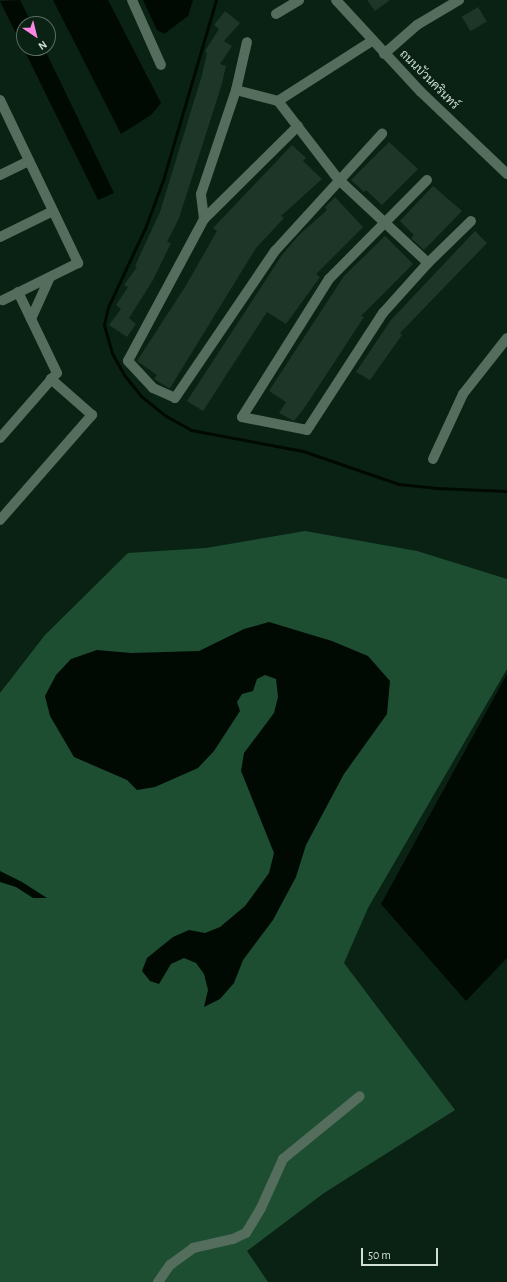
<!DOCTYPE html>
<html>
<head>
<meta charset="utf-8">
<style>
	body { margin:0 }
	#map { position:relative; width:507px; height:1282px; overflow:hidden; background:#0a2214; font-family:"Alegreya Sans",Sarabun,sans-serif }
	div>[style] { position:absolute }
	.green>* { inset:0; background:#1e4e32 }
	.water>* { inset:0; background:#000a03 }
	.stream>* { height:3px; margin:-1.5px; padding:0 1.5px; transform-origin:1.5px; border-radius:1.5px; background:#000a03 }
	.building>* { inset:0; background:#1e3627; transform-origin:0 0 }
	.minor>* { height:10px; margin:-5px; padding:0 5px; transform-origin:5px; border-radius:5px; background:#546d5c }
	span { translate:-50% -50%; white-space:nowrap; text-align:center; line-height:1.15; -webkit-text-stroke:3px #0a2214; paint-order:stroke }
	.street-label { font-size:12px; color:#d1dfd5 }
	.north { position:absolute; left:16px; top:16px; width:40px; height:40px; box-sizing:border-box; background:#0a2214; border:1px solid #5a6e61; border-radius:50%; rotate:145deg; font-size:11px; font-weight:700; line-height:16px; text-align:center; color:#d1dfd5 }
	.north::after { content:''; display:block; margin:auto; width:14px; height:18px; background:#fc86e3; clip-path:polygon(50% 0,100% 100%,50% 72%,0 100%) }
	.scale { position:absolute; left:361px; top:1248px; width:77px; height:18px; box-sizing:border-box; border:2px solid #d1dfd5; border-top:0; padding-left:5px; font-size:12px; line-height:14px; white-space:nowrap; color:#d1dfd5; -webkit-text-stroke:3px #0a2214; paint-order:stroke }
</style>
</head>
<body>
<div id="map">
	<div class="green">
		<i style="clip-path:polygon(305px 531px,417px 551px,507px 579px,507px 669px,368px 908px,344px 963px,455px 1110px,324px 1193px,247px 1251px,268px 1282px,0 1282px,0 693px,45px 635px,128px 553px,206px 548px)"></i>
	</div>
	<div class="water">
		<i style="clip-path:polygon(20px 0,32px 24px,24px 24px,24px 48px,44px 48px,114px 193px,98px 200px,0 1px)"></i>
		<i style="clip-path:polygon(53px 0,108px 0,161px 103px,151px 115px,121px 134px)"></i>
		<i style="clip-path:polygon(143px 0,193px 0,188px 16px,164px 34px,157px 30px)"></i>
		<i style="clip-path:polygon(269px 622px,332px 641px,368px 656px,390px 681px,387px 714px,344px 774px,306px 845px,296px 877px,273px 920px,243px 960px,234px 983px,220px 999px,204px 1007px,208px 990px,204px 974px,196px 963px,184px 958px,171px 964px,159px 984px,150px 981px,142px 971px,147px 958px,173px 937px,189px 930px,205px 933px,220px 927px,245px 906px,269px 873px,274px 853px,241px 771px,244px 753px,274px 713px,278px 697px,276px 679px,265px 675px,257px 679px,253px 691px,242px 694px,237px 702px,240px 711px,214px 751px,198px 768px,155px 787px,137px 790px,127px 780px,74px 757px,50px 716px,45px 696px,56px 675px,71px 659px,97px 650px,131px 653px,199px 651px,244px 629px)"></i>
		<i style="clip-path:polygon(507px 674px,507px 958px,466px 1001px,381px 904px)"></i>
		<i style="clip-path:polygon(0 871px,22px 882px,47px 898px,33px 898px,16px 887px,0 882px)"></i>
	</div>
	<div class="stream">
		<i style="left:216px;top:0;width:188px;rotate:106.4deg"></i>
		<i style="left:163px;top:180px;width:49px;rotate:110.3deg"></i>
		<i style="left:146px;top:226px;width:89px;rotate:115.1deg"></i>
		<i style="left:108px;top:307px;width:18px;rotate:103deg"></i>
		<i style="left:104px;top:325px;width:29px;rotate:74deg"></i>
		<i style="left:112px;top:353px;width:26px;rotate:61deg"></i>
		<i style="left:125px;top:376px;width:26px;rotate:51deg"></i>
		<i style="left:141px;top:396px;width:32px;rotate:39deg"></i>
		<i style="left:166px;top:416px;width:29px;rotate:29deg"></i>
		<i style="left:191px;top:430px;width:114px;rotate:10.6deg"></i>
		<i style="left:303px;top:451px;width:102px;rotate:19deg"></i>
		<i style="left:399px;top:484px;width:37px;rotate:6deg"></i>
		<i style="left:436px;top:488px;width:71px;rotate:2.4deg"></i>
	</div>
	<div class="building">
		<i style="clip-path:polygon(367px 0,390px 0,375px 11px)"></i>
		<i style="left:478px;top:7px;width:17px;height:19px;rotate:59deg"></i>
		<i style="clip-path:polygon(225px 11px,240px 23px,224px 41px,232px 46px,220px 64px,226px 66px,221px 87px,179px 218px,167px 242px,171px 243px,153px 280px,129px 318px,136px 324px,127px 337px,109px 325px,121px 309px,116px 305px,128px 287px,124px 285px,137px 267px,135px 266px,160px 212px,202px 75px,207px 53px,205px 51px,219px 29px,214px 25px)"></i>
		<i style="clip-path:polygon(389px 142px,418px 169px,382px 205px,366px 190px,364px 192px,351px 180px)"></i>
		<i style="clip-path:polygon(292px 145px,306px 158px,303px 161px,322px 179px,281px 216px,284px 218px,256px 248px,170px 388px,167px 387px,154px 379px,157px 375px,137px 361px,185px 287px,217px 231px,213px 228px)"></i>
		<i style="clip-path:polygon(433px 186px,462px 211px,424px 250px,411px 238px,414px 235px,400px 221px)"></i>
		<i style="clip-path:polygon(335px 197px,363px 227px,316px 274px,320px 277px,286px 324px,267px 312px,203px 411px,187px 401px,282px 255px,299px 235px,327px 210px,325px 207px)"></i>
		<i style="clip-path:polygon(475px 231px,487px 243px,400px 333px,402px 335px,370px 380px,356px 372px,391px 320px)"></i>
		<i style="clip-path:polygon(385px 236px,413px 264px,361px 316px,364px 317px,305px 407px,294px 421px,292px 420px,279px 413px,286px 402px,269px 391px,344px 276px)"></i>
	</div>
	<div class="minor">
		<i style="left:132px;top:0;width:71px;rotate:66deg"></i>
		<i style="left:336px;top:0;width:125px;rotate:47.3deg"></i>
		<i style="left:421px;top:92px;width:119px;rotate:43.6deg"></i>
		<i style="left:276px;top:14px;width:27px;rotate:-31deg"></i>
		<i style="left:384px;top:54px;width:44px;rotate:-41.3deg"></i>
		<i style="left:417px;top:25px;width:49px;rotate:-30.8deg"></i>
		<i style="left:236px;top:90px;width:43px;rotate:14.7deg"></i>
		<i style="left:278px;top:101px;width:112px;rotate:-32.6deg"></i>
		<i style="left:0;top:100px;width:181px;rotate:64.4deg"></i>
		<i style="left:78px;top:263px;width:84px;rotate:153.7deg"></i>
		<i style="left:278px;top:101px;width:98px;rotate:52.4deg"></i>
		<i style="left:338px;top:179px;width:123px;rotate:43deg"></i>
		<i style="left:298px;top:126px;width:132px;rotate:135.3deg"></i>
		<i style="left:204px;top:219px;width:161px;rotate:118.2deg"></i>
		<i style="left:128px;top:361px;width:37px;rotate:47deg"></i>
		<i style="left:153px;top:388px;width:24px;rotate:24deg"></i>
		<i style="left:175px;top:398px;width:178px;rotate:-55.8deg"></i>
		<i style="left:275px;top:251px;width:159px;rotate:-47.6deg"></i>
		<i style="left:0;top:175px;width:32px;rotate:-26deg"></i>
		<i style="left:427px;top:180px;width:139px;rotate:134.7deg"></i>
		<i style="left:329px;top:279px;width:163px;rotate:122.2deg"></i>
		<i style="left:242px;top:417px;width:66px;rotate:11.3deg"></i>
		<i style="left:307px;top:430px;width:140px;rotate:-57deg"></i>
		<i style="left:383px;top:313px;width:67px;rotate:-48deg"></i>
		<i style="left:428px;top:263px;width:60px;rotate:-44.3deg"></i>
		<i style="left:204px;top:219px;width:25px;rotate:-97deg"></i>
		<i style="left:201px;top:194px;width:110px;rotate:-71.4deg"></i>
		<i style="left:236px;top:90px;width:49px;rotate:-77.1deg"></i>
		<i style="left:0;top:237px;width:59px;rotate:-26.1deg"></i>
		<i style="left:31px;top:319px;width:46px;rotate:-65.7deg"></i>
		<i style="left:0;top:438px;width:86px;rotate:-48.8deg"></i>
		<i style="left:57px;top:373px;width:90px;rotate:-115.7deg"></i>
		<i style="left:433px;top:459px;width:72px;rotate:-65.2deg"></i>
		<i style="left:463px;top:394px;width:71px;rotate:-51.8deg"></i>
		<i style="left:0;top:520px;width:140px;rotate:-48.8deg"></i>
		<i style="left:92px;top:415px;width:55px;rotate:-138.7deg"></i>
		<i style="left:158px;top:1282px;width:21px;rotate:-55deg"></i>
		<i style="left:170px;top:1265px;width:29px;rotate:-36deg"></i>
		<i style="left:193px;top:1248px;width:41px;rotate:-12.7deg"></i>
		<i style="left:233px;top:1239px;width:14px;rotate:-25deg"></i>
		<i style="left:246px;top:1233px;width:29px;rotate:-59deg"></i>
		<i style="left:261px;top:1208px;width:54px;rotate:-65.8deg"></i>
		<i style="left:283px;top:1159px;width:99px;rotate:-39.3deg"></i>
	</div>
	<div class="street-label">
		<span style="left:429px;top:80px;rotate:45deg">ถนนบัวนครินทร์</span>
	</div>
	<div class="north">N</div>
	<div class="scale">50 m</div>
</div>
</body>
</html>
